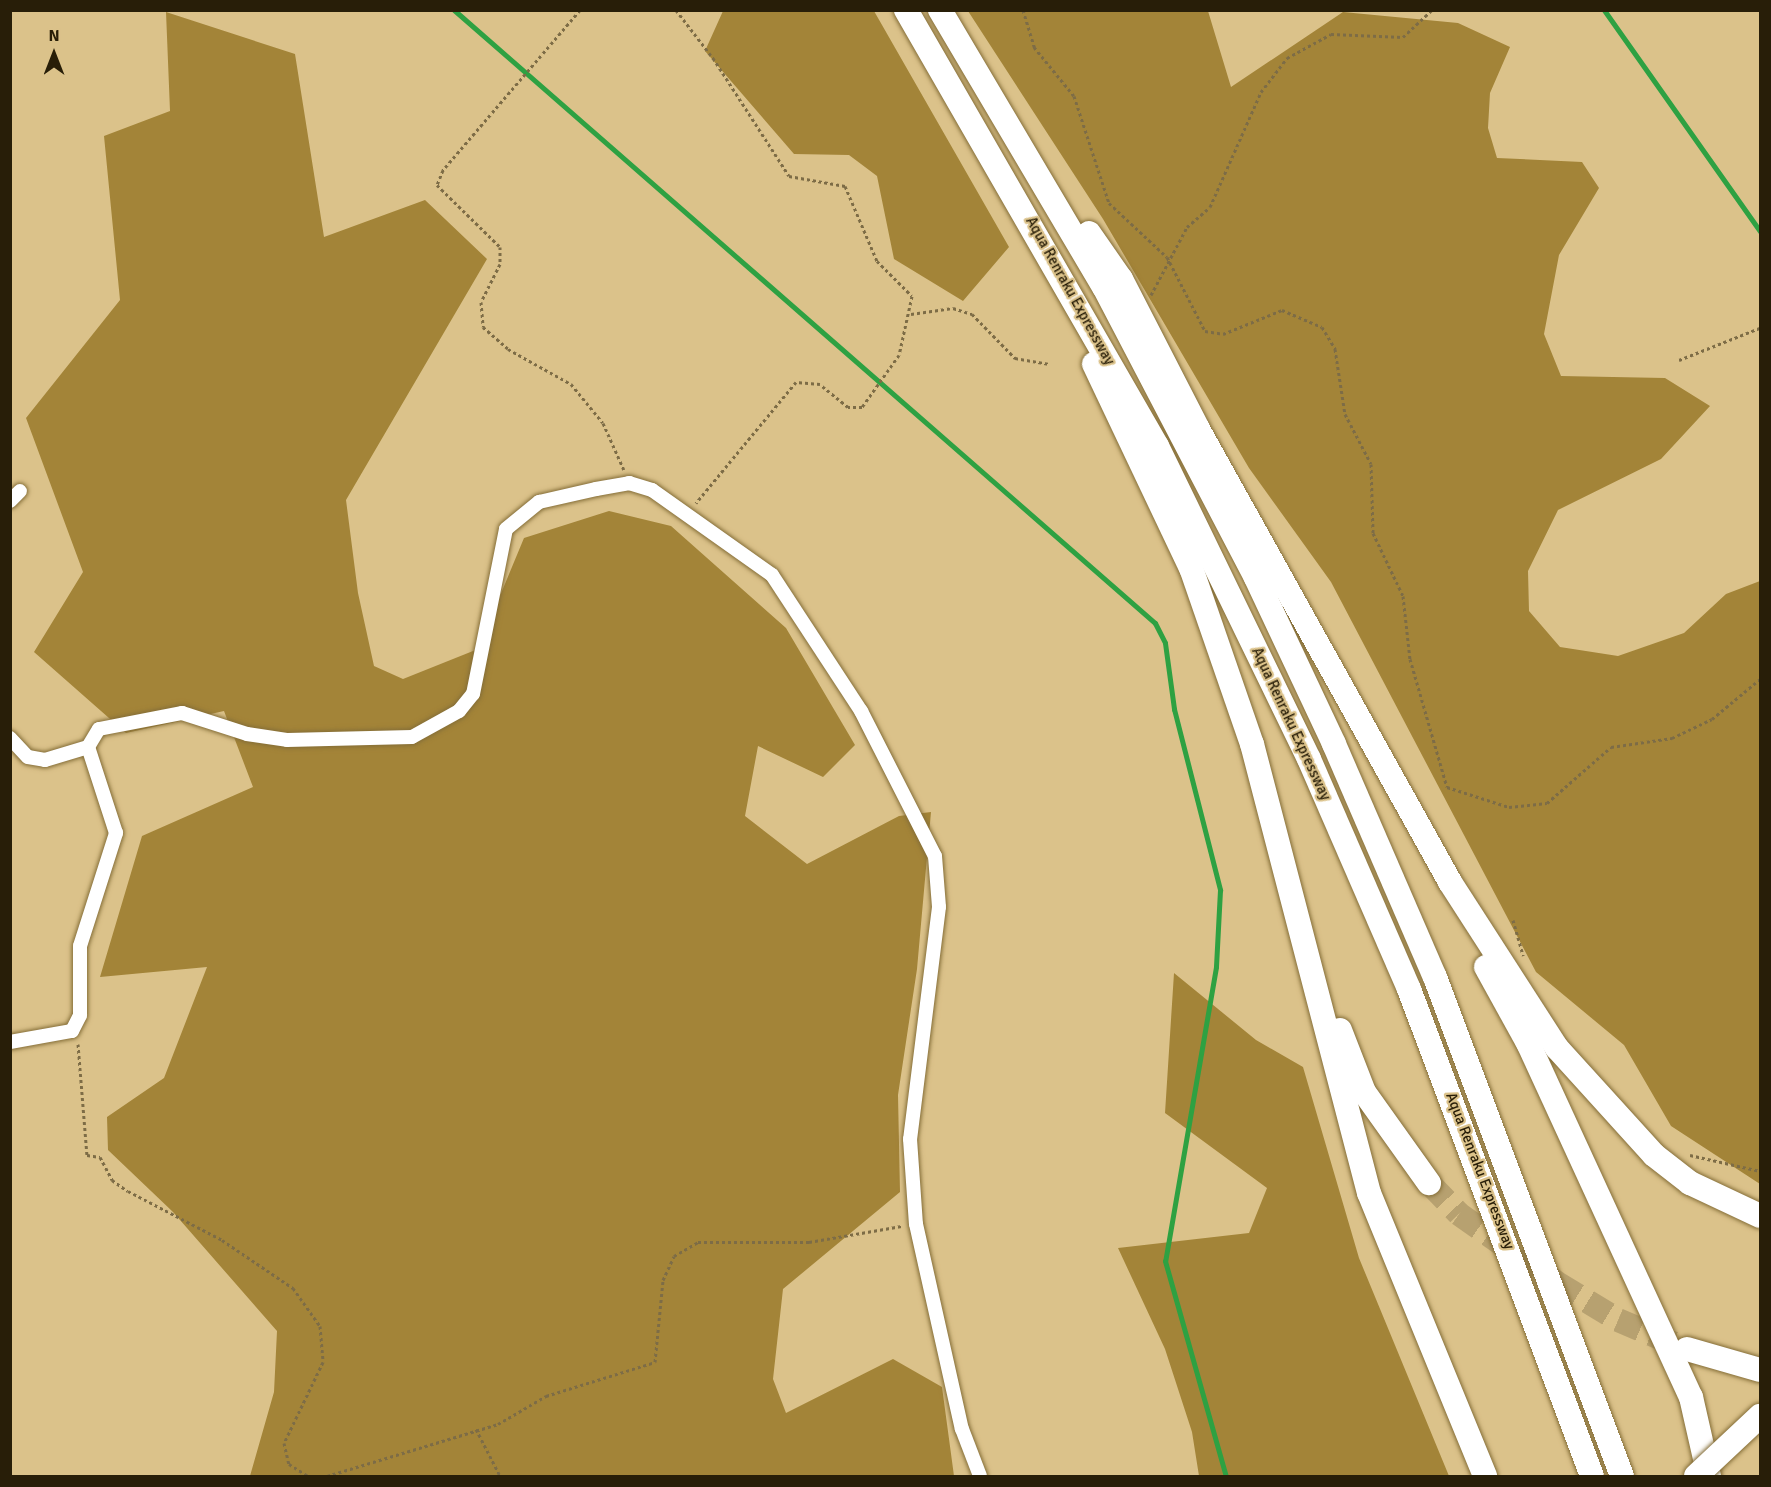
<!DOCTYPE html>
<html>
<head>
<meta charset="utf-8">
<style>
	body { margin:0 }
	#map { position:relative; width:1771px; height:1487px; overflow:hidden; background:#dbc28a; font-family:Signika,sans-serif }
	div>[style] { position:absolute }
	.forest>* { inset:0; background:#a38438 }
	.stream>* { height:5px; margin:-2.5px; padding:0 2.5px; transform-origin:2.5px; border-radius:2.5px; background:#2ea142 }
	.motorway-tunnel>* { height:24px; margin-top:-12px; transform-origin:0; background:repeating-linear-gradient(90deg,#b7a170 0 24px,transparent 0 36px) }
	.path>* { height:3px; margin-top:-1.5px; transform-origin:0; background:repeating-linear-gradient(90deg,#7d6c46 0 3px,transparent 0 6px) }
	.roads { filter:drop-shadow(0 0 2px #856e38) drop-shadow(0 0 2px #856e38) }
	.minor>* { height:14px; margin:-7px; padding:0 7px; transform-origin:7px; border-radius:7px; background:#fff }
	.motorway>* { height:24px; margin:-12px; padding:0 12px; transform-origin:12px; border-radius:12px; background:#fff }
	.bridges { filter:drop-shadow(0 0 2px #856e38) drop-shadow(0 0 2px #856e38) }
	.motorway-bridge>* { height:24px; margin:-12px; padding:0 12px; transform-origin:12px; border-radius:12px; background:#fff }
	span { translate:-50% -50%; white-space:nowrap; text-align:center; line-height:1.15; -webkit-text-stroke:4.5px #dbc28a; paint-order:stroke }
	.street-label { font-size:15px; color:#281e08 }
	.frame { position:absolute; inset:0; border:12px solid #281e08; pointer-events:none }
	.north { position:absolute; left:24px; top:24px; width:60px; height:60px; -webkit-text-stroke:4px #dbc28a; paint-order:stroke; rotate:0deg; font-size:16px; font-weight:700; line-height:24px; text-align:center; color:#281e08 }
	.north::after { content:''; display:block; margin:auto; width:21px; height:27px; background:#281e08; clip-path:polygon(50% 0,100% 100%,50% 72%,0 100%) }
</style>
</head>
<body>
<div id="map">
	<div class="forest">
		<i style="clip-path:polygon(723px 11px,874px 11px,1009px 247px,963px 301px,894px 259px,877px 176px,849px 155px,794px 154px,705px 51px)"></i>
		<i style="clip-path:polygon(968px 11px,1208px 11px,1231px 87px,1343px 12px,1458px 23px,1510px 47px,1490px 93px,1488px 128px,1497px 158px,1582px 162px,1599px 188px,1559px 255px,1544px 334px,1561px 376px,1665px 378px,1710px 406px,1661px 459px,1558px 510px,1528px 571px,1529px 611px,1560px 647px,1618px 656px,1684px 633px,1726px 594px,1760px 581px,1760px 1184px,1671px 1126px,1624px 1045px,1536px 972px,1331px 582px,1249px 468px,1103px 219px)"></i>
		<i style="clip-path:polygon(166px 12px,295px 54px,324px 237px,425px 200px,487px 259px,346px 500px,358px 593px,374px 666px,403px 679px,478px 649px,524px 538px,609px 511px,671px 526px,786px 628px,855px 745px,823px 777px,758px 746px,745px 816px,807px 864px,899px 816px,931px 812px,917px 969px,898px 1095px,900px 1192px,783px 1289px,773px 1379px,786px 1413px,893px 1359px,942px 1387px,954px 1476px,250px 1476px,274px 1392px,277px 1331px,173px 1212px,108px 1150px,107px 1117px,164px 1078px,207px 967px,100px 977px,142px 836px,253px 787px,224px 711px,126px 733px,34px 652px,83px 572px,26px 418px,120px 300px,104px 136px,170px 111px)"></i>
		<i style="clip-path:polygon(1174px 973px,1256px 1040px,1303px 1067px,1359px 1258px,1449px 1476px,1199px 1476px,1192px 1432px,1165px 1349px,1118px 1248px,1249px 1233px,1267px 1188px,1165px 1113px)"></i>
	</div>
	<div class="stream">
		<i style="left:454px;top:10px;width:931px;rotate:41.17deg"></i>
		<i style="left:1155px;top:623px;width:22px;rotate:63deg"></i>
		<i style="left:1165px;top:643px;width:67px;rotate:82.2deg"></i>
		<i style="left:1174px;top:709px;width:187px;rotate:75.7deg"></i>
		<i style="left:1220px;top:890px;width:77px;rotate:93deg"></i>
		<i style="left:1216px;top:967px;width:298px;rotate:99.8deg"></i>
		<i style="left:1165px;top:1261px;width:223px;rotate:74.2deg"></i>
		<i style="left:1604px;top:10px;width:271px;rotate:54.8deg"></i>
	</div>
	<div class="motorway-tunnel">
		<i style="left:1429px;top:1183px;width:43px;rotate:45.9deg"></i>
		<i style="left:1459px;top:1214px;width:120px;rotate:35.1deg"></i>
		<i style="left:1557px;top:1283px;width:71px;rotate:31.2deg"></i>
		<i style="left:1618px;top:1320px;width:66px;rotate:23.1deg"></i>
	</div>
	<div class="path">
		<i style="left:580px;top:10px;width:211px;rotate:130.6deg"></i>
		<i style="left:443px;top:170px;width:16px;rotate:112deg"></i>
		<i style="left:437px;top:185px;width:88px;rotate:44.5deg"></i>
		<i style="left:500px;top:247px;width:17px;rotate:90deg"></i>
		<i style="left:500px;top:264px;width:42px;rotate:116.6deg"></i>
		<i style="left:481px;top:302px;width:25px;rotate:85deg"></i>
		<i style="left:483px;top:327px;width:33px;rotate:41deg"></i>
		<i style="left:508px;top:349px;width:72px;rotate:29.1deg"></i>
		<i style="left:571px;top:384px;width:50px;rotate:50.6deg"></i>
		<i style="left:603px;top:423px;width:51px;rotate:65.9deg"></i>
		<i style="left:676px;top:10px;width:61px;rotate:52.4deg"></i>
		<i style="left:713px;top:58px;width:140px;rotate:57.2deg"></i>
		<i style="left:789px;top:176px;width:57px;rotate:10.1deg"></i>
		<i style="left:845px;top:186px;width:82px;rotate:66.9deg"></i>
		<i style="left:877px;top:261px;width:49px;rotate:45deg"></i>
		<i style="left:912px;top:296px;width:60px;rotate:102.4deg"></i>
		<i style="left:899px;top:355px;width:64px;rotate:125.4deg"></i>
		<i style="left:862px;top:407px;width:14px;rotate:180deg"></i>
		<i style="left:848px;top:407px;width:36px;rotate:-141deg"></i>
		<i style="left:820px;top:384px;width:24px;rotate:-175deg"></i>
		<i style="left:796px;top:382px;width:157px;rotate:129.6deg"></i>
		<i style="left:1023px;top:10px;width:39px;rotate:73deg"></i>
		<i style="left:1034px;top:47px;width:63px;rotate:50.8deg"></i>
		<i style="left:1074px;top:96px;width:113px;rotate:71.9deg"></i>
		<i style="left:1109px;top:203px;width:79px;rotate:43deg"></i>
		<i style="left:1167px;top:257px;width:83px;rotate:62.8deg"></i>
		<i style="left:1205px;top:331px;width:18px;rotate:9deg"></i>
		<i style="left:1223px;top:334px;width:64px;rotate:-22.1deg"></i>
		<i style="left:1282px;top:310px;width:43px;rotate:23deg"></i>
		<i style="left:1322px;top:327px;width:26px;rotate:59deg"></i>
		<i style="left:1335px;top:349px;width:66px;rotate:81.3deg"></i>
		<i style="left:1345px;top:414px;width:56px;rotate:62.5deg"></i>
		<i style="left:1371px;top:464px;width:69px;rotate:88.3deg"></i>
		<i style="left:1373px;top:533px;width:70px;rotate:64.5deg"></i>
		<i style="left:1403px;top:596px;width:63px;rotate:83.7deg"></i>
		<i style="left:1410px;top:659px;width:133px;rotate:73.9deg"></i>
		<i style="left:1447px;top:787px;width:65px;rotate:17.9deg"></i>
		<i style="left:1509px;top:807px;width:38px;rotate:-6deg"></i>
		<i style="left:1547px;top:803px;width:85px;rotate:-41.2deg"></i>
		<i style="left:1611px;top:747px;width:62px;rotate:-8.4deg"></i>
		<i style="left:1672px;top:738px;width:44px;rotate:-25.4deg"></i>
		<i style="left:1712px;top:719px;width:62px;rotate:-39.8deg"></i>
		<i style="left:1151px;top:295px;width:77px;rotate:-62.1deg"></i>
		<i style="left:1187px;top:227px;width:30px;rotate:-41deg"></i>
		<i style="left:1210px;top:207px;width:126px;rotate:-66.1deg"></i>
		<i style="left:1261px;top:92px;width:43px;rotate:-52.6deg"></i>
		<i style="left:1287px;top:58px;width:50px;rotate:-28.6deg"></i>
		<i style="left:1331px;top:34px;width:72px;rotate:2.4deg"></i>
		<i style="left:1403px;top:37px;width:40px;rotate:-43deg"></i>
		<i style="left:911px;top:314px;width:42px;rotate:-8.1deg"></i>
		<i style="left:953px;top:308px;width:20px;rotate:18deg"></i>
		<i style="left:972px;top:314px;width:62px;rotate:45.7deg"></i>
		<i style="left:1015px;top:358px;width:35px;rotate:10deg"></i>
		<i style="left:1679px;top:360px;width:87px;rotate:-21.6deg"></i>
		<i style="left:1513px;top:920px;width:37px;rotate:74deg"></i>
		<i style="left:78px;top:1044px;width:111px;rotate:85.4deg"></i>
		<i style="left:87px;top:1155px;width:13px;rotate:9deg"></i>
		<i style="left:100px;top:1157px;width:26px;rotate:62deg"></i>
		<i style="left:112px;top:1180px;width:19px;rotate:35deg"></i>
		<i style="left:128px;top:1191px;width:106px;rotate:27.5deg"></i>
		<i style="left:222px;top:1240px;width:86px;rotate:34.1deg"></i>
		<i style="left:293px;top:1288px;width:47px;rotate:54.6deg"></i>
		<i style="left:320px;top:1326px;width:36px;rotate:85deg"></i>
		<i style="left:323px;top:1362px;width:90px;rotate:115.7deg"></i>
		<i style="left:284px;top:1443px;width:22px;rotate:77deg"></i>
		<i style="left:289px;top:1464px;width:22px;rotate:32deg"></i>
		<i style="left:1690px;top:1155px;width:72px;rotate:12.9deg"></i>
		<i style="left:476px;top:1429px;width:53px;rotate:62.9deg"></i>
		<i style="left:327px;top:1476px;width:179px;rotate:-16.9deg"></i>
		<i style="left:498px;top:1424px;width:56px;rotate:-30.3deg"></i>
		<i style="left:546px;top:1396px;width:114px;rotate:-17.3deg"></i>
		<i style="left:655px;top:1362px;width:82px;rotate:-84.4deg"></i>
		<i style="left:663px;top:1280px;width:26px;rotate:-65deg"></i>
		<i style="left:674px;top:1256px;width:28px;rotate:-30deg"></i>
		<i style="left:698px;top:1242px;width:111px"></i>
		<i style="left:809px;top:1242px;width:94px;rotate:-9.8deg"></i>
	</div>
	<div class="roads">
		<div class="minor">
			<i style="left:10px;top:501px;width:14px;rotate:-45deg"></i>
			<i style="left:10px;top:738px;width:26px;rotate:47deg"></i>
			<i style="left:28px;top:757px;width:17px;rotate:10deg"></i>
			<i style="left:45px;top:760px;width:45px;rotate:-16.8deg"></i>
			<i style="left:88px;top:747px;width:21px;rotate:-59deg"></i>
			<i style="left:99px;top:729px;width:85px;rotate:-10.9deg"></i>
			<i style="left:182px;top:713px;width:68px;rotate:17.9deg"></i>
			<i style="left:247px;top:734px;width:40px;rotate:8.5deg"></i>
			<i style="left:287px;top:740px;width:125px;rotate:-1.4deg"></i>
			<i style="left:412px;top:737px;width:54px;rotate:-29deg"></i>
			<i style="left:459px;top:711px;width:22px;rotate:-51deg"></i>
			<i style="left:473px;top:694px;width:168px;rotate:-78.7deg"></i>
			<i style="left:506px;top:529px;width:43px;rotate:-39.3deg"></i>
			<i style="left:539px;top:502px;width:58px;rotate:-12.8deg"></i>
			<i style="left:596px;top:489px;width:34px;rotate:-10deg"></i>
			<i style="left:629px;top:483px;width:24px;rotate:17deg"></i>
			<i style="left:652px;top:490px;width:147px;rotate:35.3deg"></i>
			<i style="left:772px;top:575px;width:163px;rotate:56.8deg"></i>
			<i style="left:861px;top:711px;width:163px;rotate:63deg"></i>
			<i style="left:935px;top:856px;width:51px;rotate:85.5deg"></i>
			<i style="left:939px;top:907px;width:234px;rotate:97.1deg"></i>
			<i style="left:910px;top:1139px;width:85px;rotate:86deg"></i>
			<i style="left:916px;top:1224px;width:210px;rotate:77.4deg"></i>
			<i style="left:962px;top:1429px;width:50px;rotate:69deg"></i>
			<i style="left:10px;top:1042px;width:63px;rotate:-10.1deg"></i>
			<i style="left:72px;top:1031px;width:18px;rotate:-63deg"></i>
			<i style="left:80px;top:1015px;width:69px;rotate:-90deg"></i>
			<i style="left:80px;top:946px;width:119px;rotate:-72.3deg"></i>
			<i style="left:116px;top:833px;width:90px;rotate:-108deg"></i>
		</div>
		<div class="motorway">
			<i style="left:906px;top:10px;width:503px;rotate:60.07deg"></i>
			<i style="left:1157px;top:446px;width:348px;rotate:64.1deg"></i>
			<i style="left:1309px;top:759px;width:251px;rotate:66.5deg"></i>
			<i style="left:1409px;top:989px;width:520px;rotate:69.41deg"></i>
			<i style="left:940px;top:10px;width:322px;rotate:59.4deg"></i>
			<i style="left:1104px;top:287px;width:328px;rotate:62.4deg"></i>
			<i style="left:1256px;top:578px;width:183px;rotate:64.8deg"></i>
			<i style="left:1334px;top:744px;width:254px;rotate:66.6deg"></i>
			<i style="left:1435px;top:977px;width:533px;rotate:69.46deg"></i>
			<i style="left:1089px;top:233px;width:56px;rotate:55.2deg"></i>
			<i style="left:1121px;top:279px;width:169px;rotate:62.8deg"></i>
			<i style="left:1198px;top:429px;width:518px;rotate:60.91deg"></i>
			<i style="left:1450px;top:882px;width:197px;rotate:57.2deg"></i>
			<i style="left:1557px;top:1048px;width:144px;rotate:47.8deg"></i>
			<i style="left:1654px;top:1155px;width:46px;rotate:37.9deg"></i>
			<i style="left:1690px;top:1183px;width:77px;rotate:25.2deg"></i>
			<i style="left:1094px;top:364px;width:226px;rotate:64.6deg"></i>
			<i style="left:1191px;top:568px;width:186px;rotate:70.9deg"></i>
			<i style="left:1252px;top:744px;width:464px;rotate:75.4deg"></i>
			<i style="left:1369px;top:1193px;width:306px;rotate:67.7deg"></i>
			<i style="left:1486px;top:967px;width:87px;rotate:61.1deg"></i>
			<i style="left:1528px;top:1043px;width:390px;rotate:65.3deg"></i>
			<i style="left:1691px;top:1397px;width:81px;rotate:77.2deg"></i>
			<i style="left:1340px;top:1030px;width:66px;rotate:68.8deg"></i>
			<i style="left:1364px;top:1092px;width:112px;rotate:54.5deg"></i>
			<i style="left:1687px;top:1349px;width:76px;rotate:16deg"></i>
		</div>
	</div>
	<div class="bridges">
		<div class="motorway-bridge">
			<i style="left:1696px;top:1476px;width:88px;rotate:-43.2deg"></i>
		</div>
	</div>
	<div class="street-label">
		<span style="left:1070px;top:291px;rotate:61deg">Aqua Renraku Expressway</span>
		<span style="left:1291px;top:724px;rotate:65deg">Aqua Renraku Expressway</span>
		<span style="left:1480px;top:1171px;rotate:69deg">Aqua Renraku Expressway</span>
	</div>
	<div class="frame"></div>
	<div class="north">N</div>
</div>
</body>
</html>
